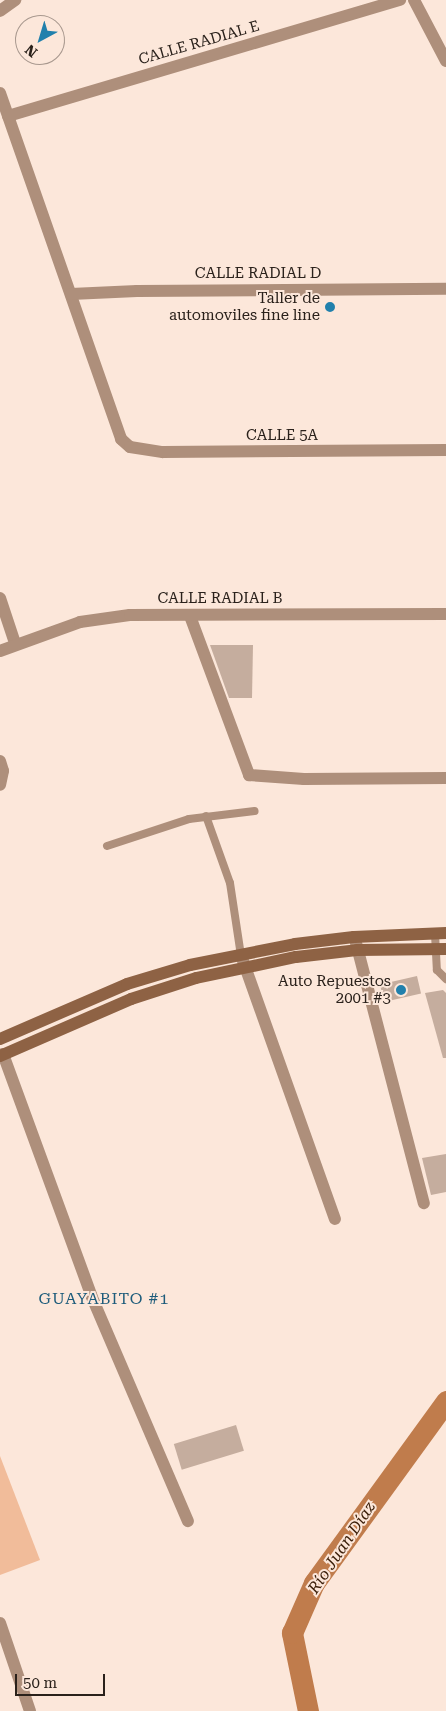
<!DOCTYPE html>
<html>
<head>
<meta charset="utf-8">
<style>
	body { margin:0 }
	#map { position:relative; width:446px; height:1711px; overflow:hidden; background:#fce7da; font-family:"Roboto Serif",serif }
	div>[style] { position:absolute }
	.green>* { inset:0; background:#f1bc9a }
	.river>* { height:21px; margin:-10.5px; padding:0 10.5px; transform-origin:10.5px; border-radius:10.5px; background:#c07c4c }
	.building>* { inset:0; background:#c5ad9e; transform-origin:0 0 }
	.service>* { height:8px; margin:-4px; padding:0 4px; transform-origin:4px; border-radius:4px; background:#ae8f7b }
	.minor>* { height:12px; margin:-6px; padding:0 6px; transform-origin:6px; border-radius:6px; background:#ae8f7b }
	.tertiary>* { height:12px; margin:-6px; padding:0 6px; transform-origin:6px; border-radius:6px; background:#ae8f7b }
	.secondary>* { height:12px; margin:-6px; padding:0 6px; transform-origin:6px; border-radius:6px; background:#8e6244 }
	.dots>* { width:14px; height:14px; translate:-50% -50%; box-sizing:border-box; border:2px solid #fce7da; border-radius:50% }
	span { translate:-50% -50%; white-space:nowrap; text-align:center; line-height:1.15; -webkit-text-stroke:4px #fce7da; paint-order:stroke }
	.street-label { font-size:15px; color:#2a211b }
	.poi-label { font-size:15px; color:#2a211b }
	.right { translate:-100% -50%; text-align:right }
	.neighbourhood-label { font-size:16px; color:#1e5c7b; letter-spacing:1px }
	.water-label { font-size:16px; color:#3d210c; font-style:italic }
	.north { position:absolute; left:15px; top:15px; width:50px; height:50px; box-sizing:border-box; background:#fce7da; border:1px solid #a8988e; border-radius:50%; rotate:219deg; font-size:14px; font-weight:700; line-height:20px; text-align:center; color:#2a211b }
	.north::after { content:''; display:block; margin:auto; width:18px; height:22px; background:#2180ac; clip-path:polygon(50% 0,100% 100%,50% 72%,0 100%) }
	.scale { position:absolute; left:15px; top:1674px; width:90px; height:22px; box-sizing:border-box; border:2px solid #2a211b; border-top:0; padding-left:6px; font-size:15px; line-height:18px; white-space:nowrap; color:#2a211b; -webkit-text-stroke:4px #fce7da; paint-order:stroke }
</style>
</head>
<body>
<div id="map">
	<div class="green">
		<i style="clip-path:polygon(0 1456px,40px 1560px,0 1575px)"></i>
	</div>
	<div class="river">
		<i style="left:308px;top:1711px;width:80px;rotate:-101.6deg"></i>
		<i style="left:292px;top:1633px;width:55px;rotate:-66.3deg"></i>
		<i style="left:314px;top:1583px;width:225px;rotate:-54deg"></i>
	</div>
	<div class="building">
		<i style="clip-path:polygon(210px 645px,253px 645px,252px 698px,229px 698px)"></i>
		<i style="left:417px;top:976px;width:18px;height:38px;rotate:77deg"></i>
		<i style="clip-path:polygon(443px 990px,446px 993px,446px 1058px,443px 1058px,425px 993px)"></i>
		<i style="clip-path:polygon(446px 1154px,446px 1192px,431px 1195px,422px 1158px)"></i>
		<i style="left:236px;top:1425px;width:27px;height:65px;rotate:73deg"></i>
	</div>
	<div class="service">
		<i style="left:206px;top:816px;width:71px;rotate:70.3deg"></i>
		<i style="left:230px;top:883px;width:74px;rotate:81.4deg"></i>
		<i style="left:107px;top:846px;width:86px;rotate:-18.2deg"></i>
		<i style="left:189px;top:819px;width:66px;rotate:-6.9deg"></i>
		<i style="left:435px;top:934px;width:36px;rotate:87deg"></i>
		<i style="left:437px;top:970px;width:13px;rotate:45deg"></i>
	</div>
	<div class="minor">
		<i style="left:0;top:11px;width:19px;rotate:-36deg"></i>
		<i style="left:0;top:93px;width:367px;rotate:70.7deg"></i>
		<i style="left:121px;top:439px;width:12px;rotate:42deg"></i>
		<i style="left:130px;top:447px;width:33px;rotate:9deg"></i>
		<i style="left:163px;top:452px;width:283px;rotate:-0.4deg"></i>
		<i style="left:8px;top:116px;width:409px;rotate:-16.5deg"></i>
		<i style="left:71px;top:294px;width:66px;rotate:-2.6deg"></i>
		<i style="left:137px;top:291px;width:309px;rotate:-0.4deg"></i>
		<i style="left:0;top:598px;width:47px;rotate:71.6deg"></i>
		<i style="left:190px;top:616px;width:170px;rotate:69.6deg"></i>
		<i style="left:249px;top:775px;width:55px;rotate:4.2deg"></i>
		<i style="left:304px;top:779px;width:142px;rotate:-0.4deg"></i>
		<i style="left:0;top:651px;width:85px;rotate:-19.9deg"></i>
		<i style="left:80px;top:622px;width:50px;rotate:-8deg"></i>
		<i style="left:130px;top:615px;width:316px;rotate:-0.2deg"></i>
		<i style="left:0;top:761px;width:10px;rotate:73deg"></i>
		<i style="left:3px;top:771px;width:14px;rotate:102deg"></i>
		<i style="left:355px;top:939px;width:273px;rotate:75.4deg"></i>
		<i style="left:242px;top:958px;width:277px;rotate:70.4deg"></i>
		<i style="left:3px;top:1054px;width:257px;rotate:69.9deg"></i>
		<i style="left:91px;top:1295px;width:246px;rotate:66.8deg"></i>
		<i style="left:0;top:1623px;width:93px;rotate:71.2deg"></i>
	</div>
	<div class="tertiary">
		<i style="left:414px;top:0;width:69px;rotate:62.3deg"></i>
	</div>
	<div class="secondary">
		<i style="left:0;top:1039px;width:138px;rotate:-23.4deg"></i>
		<i style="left:127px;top:984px;width:66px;rotate:-16.8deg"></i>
		<i style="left:190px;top:965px;width:107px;rotate:-11.3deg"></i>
		<i style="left:295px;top:944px;width:59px;rotate:-6.8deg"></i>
		<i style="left:354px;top:937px;width:92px;rotate:-2.5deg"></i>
		<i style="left:0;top:1056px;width:143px;rotate:-23.5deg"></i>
		<i style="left:131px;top:999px;width:68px;rotate:-17.9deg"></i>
		<i style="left:196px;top:978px;width:102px;rotate:-11.9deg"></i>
		<i style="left:296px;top:957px;width:61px;rotate:-6.5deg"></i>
		<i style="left:357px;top:950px;width:89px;rotate:-0.6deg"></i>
	</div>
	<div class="dots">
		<i style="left:330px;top:307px;background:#2180ac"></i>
		<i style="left:401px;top:990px;background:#2180ac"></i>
	</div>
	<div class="street-label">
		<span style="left:199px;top:43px;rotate:-16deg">CALLE RADIAL E</span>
		<span style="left:258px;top:274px">CALLE RADIAL D</span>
		<span style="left:282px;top:436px">CALLE 5A</span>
		<span style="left:220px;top:599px">CALLE RADIAL B</span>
	</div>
	<div class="poi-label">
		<span class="right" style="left:320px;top:307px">Taller de<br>automoviles fine line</span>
		<span class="right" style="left:391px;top:990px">Auto Repuestos<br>2001 #3</span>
	</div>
	<div class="neighbourhood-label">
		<span style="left:104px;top:1299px">GUAYABITO #1</span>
	</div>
	<div class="water-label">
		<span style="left:342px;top:1548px;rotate:-56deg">Río Juan Díaz</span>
	</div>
	<div class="north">N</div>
	<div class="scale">50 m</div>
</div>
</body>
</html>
